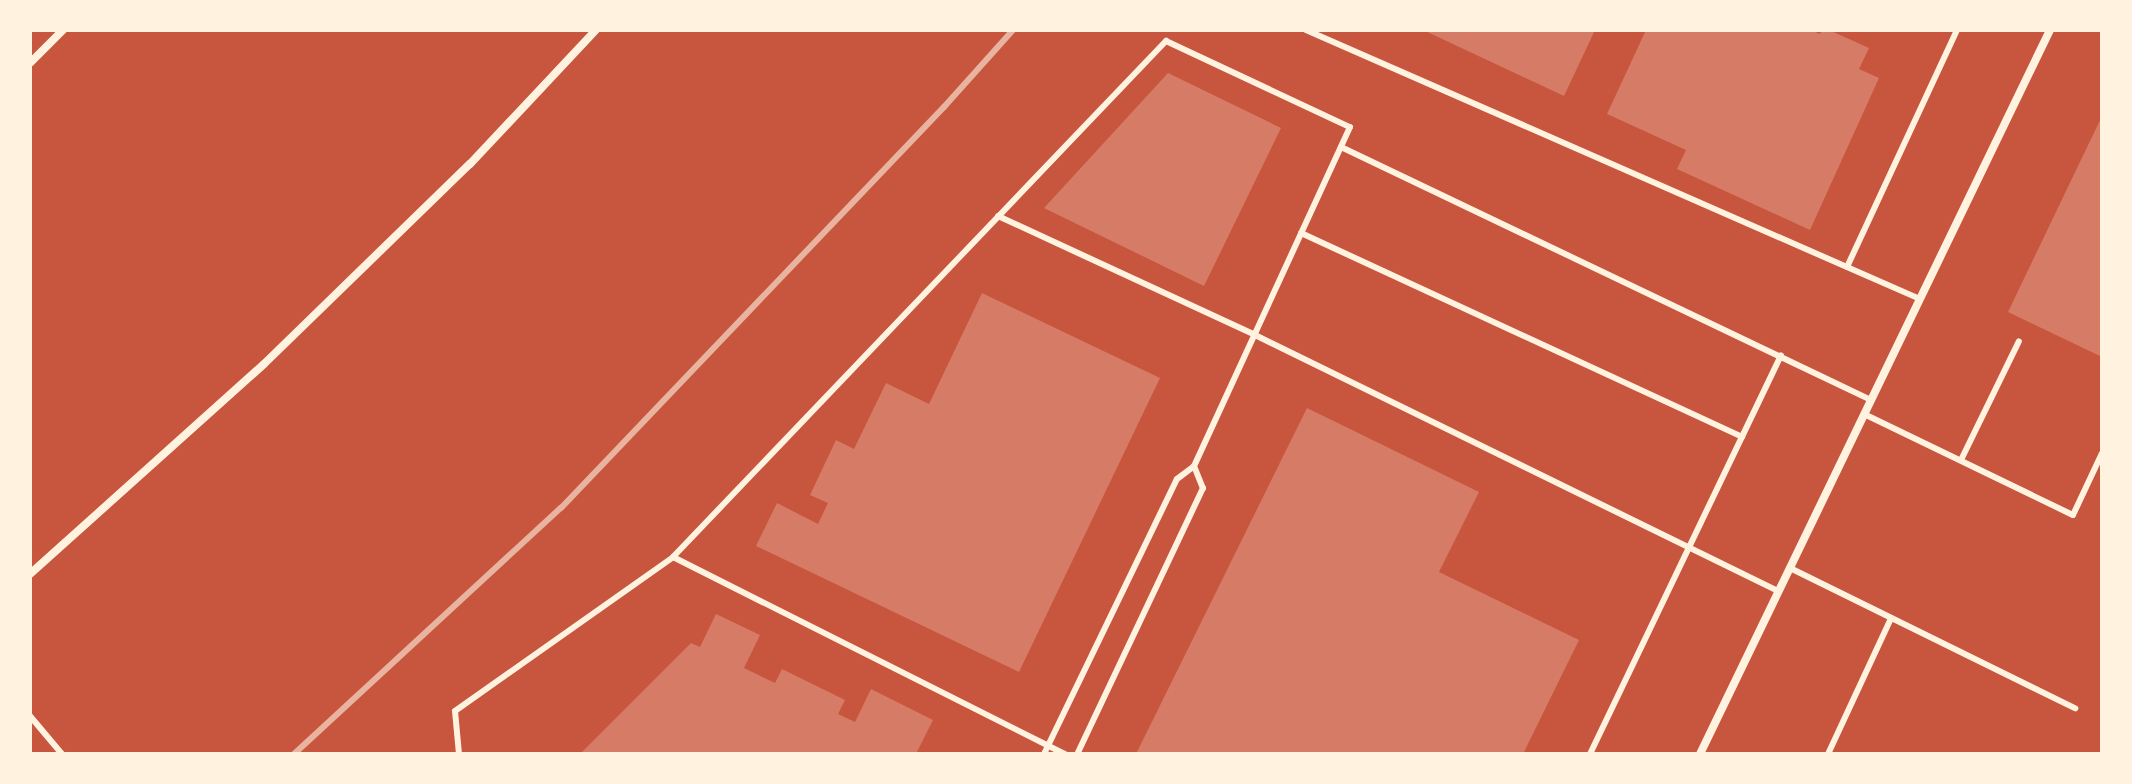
<!DOCTYPE html>
<html>
<head>
<meta charset="utf-8">
<style>
	body { margin:0 }
	#map { position:relative; width:2132px; height:784px; overflow:hidden; background:#c8553d; font-family:Karla,sans-serif }
	div>[style] { position:absolute }
	.building>* { inset:0; background:#d67c66 }
	.service>* { height:6px; margin:-3px; padding:0 3px; transform-origin:3px; border-radius:3px; background:#fff3e0 }
	.minor>* { height:8px; margin:-4px; padding:0 4px; transform-origin:4px; border-radius:4px; background:#fff3e0 }
	.rail>* { height:6px; margin:-3px; padding:0 3px; transform-origin:3px; border-radius:3px; background:#e9b49f }
	span { translate:-50% -50%; white-space:nowrap; text-align:center; line-height:1.15; -webkit-text-stroke:8px #fff3e0; paint-order:stroke }
	.frame { position:absolute; inset:0; border:32px solid #fff3e0; pointer-events:none }
</style>
</head>
<body>
<div id="map">
	<div class="building">
		<i style="clip-path:polygon(1423px 30px,1595px 30px,1564px 96px)"></i>
		<i style="clip-path:polygon(1646px 30px,1810px 30px,1820px 34px,1822px 30px,1829px 30px,1869px 48px,1859px 69px,1879px 78px,1810px 230px,1677px 169px,1686px 150px,1607px 114px)"></i>
		<i style="clip-path:polygon(1168px 73px,1281px 128px,1204px 286px,1044px 208px)"></i>
		<i style="clip-path:polygon(2102px 116px,2102px 357px,2008px 312px)"></i>
		<i style="clip-path:polygon(982px 293px,1160px 378px,1019px 672px,756px 546px,777px 503px,818px 524px,828px 503px,810px 495px,836px 440px,854px 449px,886px 383px,929px 404px)"></i>
		<i style="clip-path:polygon(1307px 408px,1479px 492px,1439px 572px,1579px 640px,1523px 754px,1136px 754px)"></i>
		<i style="clip-path:polygon(716px 614px,760px 635px,744px 668px,775px 683px,782px 669px,845px 700px,838px 714px,855px 722px,871px 689px,933px 720px,916px 754px,580px 754px,691px 643px,700px 647px)"></i>
	</div>
	<div class="service">
		<i style="left:1306px;top:30px;width:670px;rotate:23.66deg"></i>
		<i style="left:1341px;top:147px;width:587px;rotate:25.52deg"></i>
		<i style="left:998px;top:216px;width:283px;rotate:24.8deg"></i>
		<i style="left:1255px;top:335px;width:582px;rotate:26.08deg"></i>
		<i style="left:1301px;top:233px;width:486px;rotate:24.8deg"></i>
		<i style="left:1847px;top:267px;width:261px;rotate:-65.1deg"></i>
		<i style="left:1864px;top:414px;width:232px;rotate:25.8deg"></i>
		<i style="left:2073px;top:515px;width:68px;rotate:-64.9deg"></i>
		<i style="left:1961px;top:460px;width:132px;rotate:-64deg"></i>
		<i style="left:673px;top:557px;width:439px;rotate:26.7deg"></i>
		<i style="left:1790px;top:568px;width:318px;rotate:26.2deg"></i>
		<i style="left:30px;top:716px;width:50px;rotate:49.9deg"></i>
		<i style="left:459px;top:754px;width:43px;rotate:-95.3deg"></i>
		<i style="left:455px;top:711px;width:267px;rotate:-35.2deg"></i>
		<i style="left:673px;top:557px;width:714px;rotate:-46.31deg"></i>
		<i style="left:1166px;top:41px;width:203px;rotate:25.1deg"></i>
		<i style="left:1350px;top:127px;width:373px;rotate:114.7deg"></i>
		<i style="left:1044px;top:754px;width:305px;rotate:-64.2deg"></i>
		<i style="left:1177px;top:479px;width:21px;rotate:-37deg"></i>
		<i style="left:1194px;top:466px;width:24px;rotate:68deg"></i>
		<i style="left:1203px;top:488px;width:294px;rotate:115.3deg"></i>
		<i style="left:1590px;top:754px;width:442px;rotate:-64.4deg"></i>
		<i style="left:1828px;top:754px;width:150px;rotate:-65.1deg"></i>
	</div>
	<div class="minor">
		<i style="left:30px;top:63px;width:47px;rotate:-45deg"></i>
		<i style="left:30px;top:574px;width:314px;rotate:-41.9deg"></i>
		<i style="left:264px;top:364px;width:287px;rotate:-44.2deg"></i>
		<i style="left:470px;top:164px;width:184px;rotate:-46.8deg"></i>
		<i style="left:1700px;top:754px;width:804px;rotate:-64.2deg"></i>
	</div>
	<div class="rail">
		<i style="left:294px;top:754px;width:363px;rotate:-42.7deg"></i>
		<i style="left:561px;top:508px;width:555px;rotate:-46.32deg"></i>
		<i style="left:944px;top:107px;width:103px;rotate:-48.1deg"></i>
	</div>
	<div class="frame"></div>
</div>
</body>
</html>
